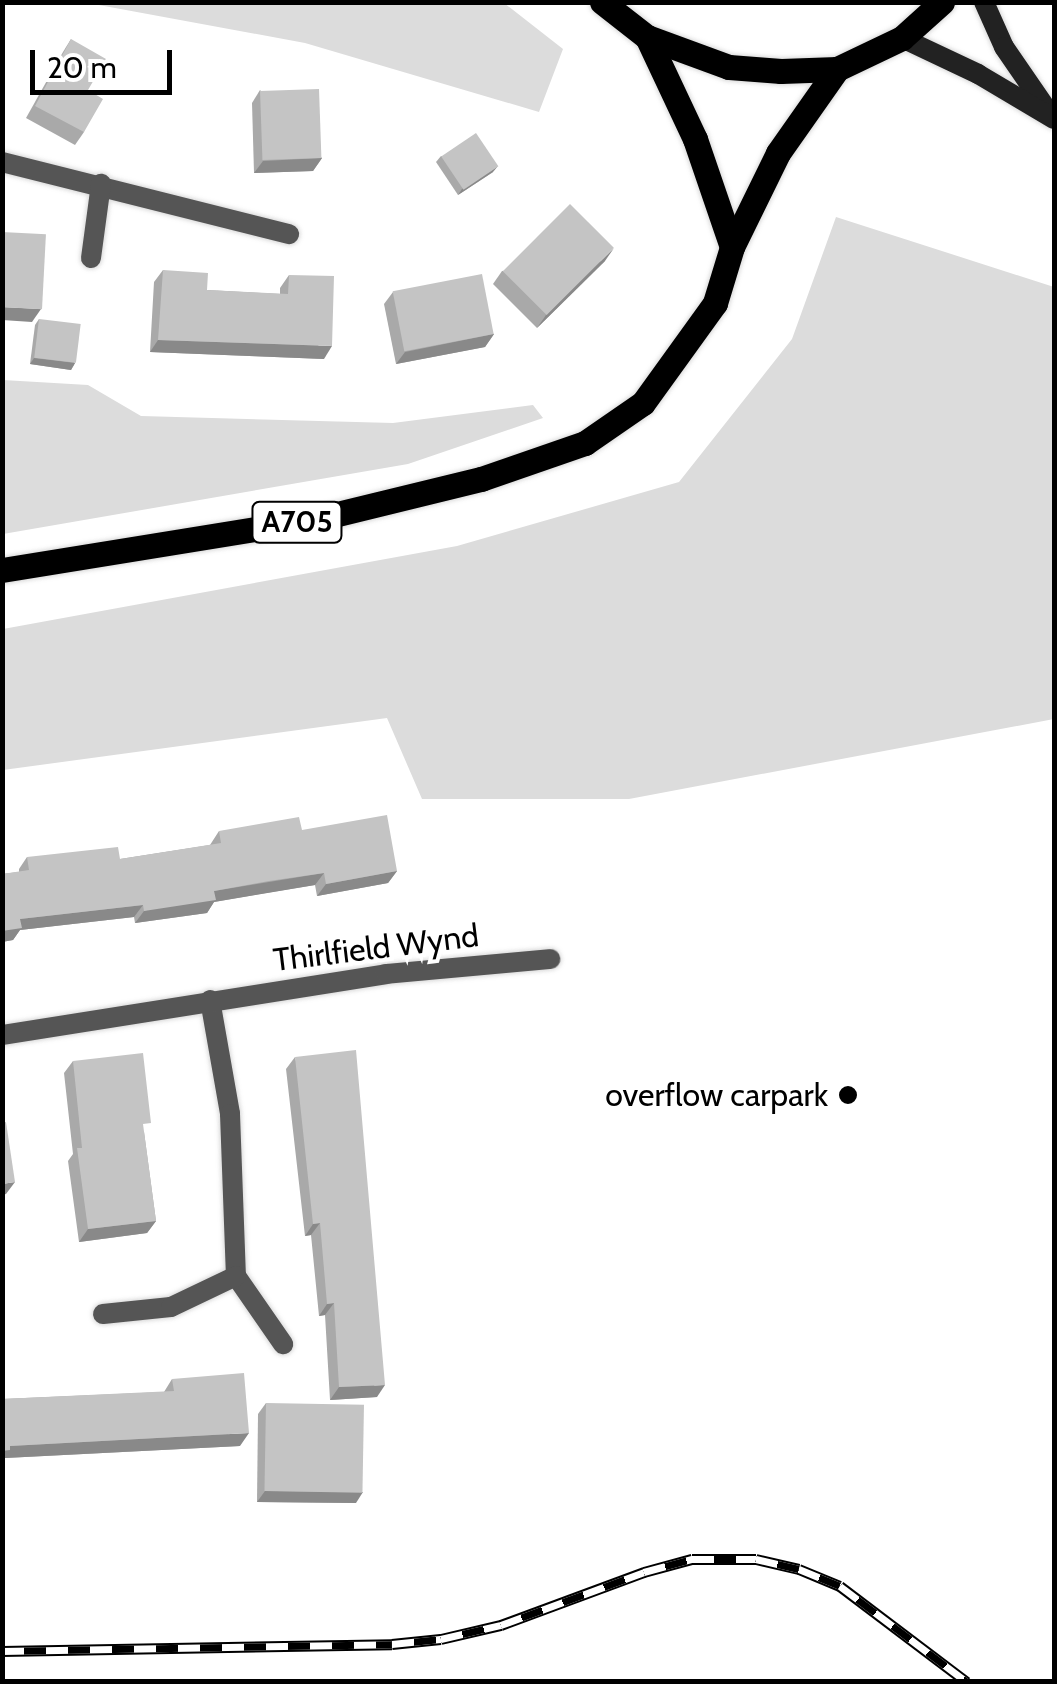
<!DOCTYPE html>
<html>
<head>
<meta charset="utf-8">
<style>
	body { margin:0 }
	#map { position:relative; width:1057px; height:1684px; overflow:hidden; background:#fff; font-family:Cabin,sans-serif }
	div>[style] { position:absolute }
	.green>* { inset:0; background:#dcdcdc }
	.roads { filter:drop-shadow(0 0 2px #dbdbdb) drop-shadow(0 0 2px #dbdbdb) }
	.minor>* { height:20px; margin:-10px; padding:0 10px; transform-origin:10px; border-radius:10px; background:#555 }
	.secondary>* { height:20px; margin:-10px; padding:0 10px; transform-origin:10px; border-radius:10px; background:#222 }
	.primary>* { height:25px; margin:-12.5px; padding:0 12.5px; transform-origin:12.5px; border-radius:12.5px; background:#000 }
	.rail>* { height:11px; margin-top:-5.5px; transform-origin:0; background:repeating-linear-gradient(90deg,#fff 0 22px,#000 0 44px); box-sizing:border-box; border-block:2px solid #000 }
	.wall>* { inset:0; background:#a9a9a9 }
	.shaded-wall>* { inset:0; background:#898989 }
	.building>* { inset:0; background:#c4c4c4; transform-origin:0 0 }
	.dots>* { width:28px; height:28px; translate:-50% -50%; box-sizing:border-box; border:5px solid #fff; border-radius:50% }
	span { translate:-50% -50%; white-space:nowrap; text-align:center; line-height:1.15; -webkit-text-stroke:8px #fff; paint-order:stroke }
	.shield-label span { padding:2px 8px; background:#fff; border:2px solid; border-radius:8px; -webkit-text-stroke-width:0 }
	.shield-label { font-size:30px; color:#000; font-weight:700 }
	.street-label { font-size:32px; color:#000 }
	.poi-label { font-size:32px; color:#000 }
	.right { translate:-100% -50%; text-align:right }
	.frame { position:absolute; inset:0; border:5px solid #000; pointer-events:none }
	.scale { position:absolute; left:30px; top:50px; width:142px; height:45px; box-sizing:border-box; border:5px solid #000; border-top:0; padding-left:12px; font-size:30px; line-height:35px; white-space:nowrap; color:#000; -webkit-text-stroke:8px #fff; paint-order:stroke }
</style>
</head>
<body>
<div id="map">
	<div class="green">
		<i style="clip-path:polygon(88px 3px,504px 3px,563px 49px,539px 112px,305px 43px)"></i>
		<i style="clip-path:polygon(836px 217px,1054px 287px,1054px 719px,629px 799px,422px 799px,387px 718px,3px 770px,3px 629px,457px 546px,679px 482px,792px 339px)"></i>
		<i style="clip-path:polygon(3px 380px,88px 385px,141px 416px,393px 423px,533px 405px,543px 418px,408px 464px,3px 534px)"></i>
	</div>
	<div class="roads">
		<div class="minor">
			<i style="left:2px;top:162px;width:296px;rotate:14.1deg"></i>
			<i style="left:91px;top:258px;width:75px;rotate:-82.3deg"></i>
			<i style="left:210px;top:1000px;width:116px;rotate:80deg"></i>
			<i style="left:230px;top:1114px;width:162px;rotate:87.9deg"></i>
			<i style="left:236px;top:1276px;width:83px;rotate:55.3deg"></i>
			<i style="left:2px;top:1035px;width:389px;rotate:-9deg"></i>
			<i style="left:386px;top:974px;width:165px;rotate:-5.2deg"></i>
			<i style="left:103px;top:1314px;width:68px;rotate:-5.9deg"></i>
			<i style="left:171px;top:1307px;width:72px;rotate:-25.5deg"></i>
		</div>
		<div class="secondary">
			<i style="left:984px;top:2px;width:49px;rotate:66deg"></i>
			<i style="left:1004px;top:47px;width:78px;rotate:55.5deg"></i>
			<i style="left:902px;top:38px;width:84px;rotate:25.3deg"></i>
			<i style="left:978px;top:74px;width:88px;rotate:30.6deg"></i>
		</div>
		<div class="primary">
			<i style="left:602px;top:2px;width:57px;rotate:37.9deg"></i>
			<i style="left:647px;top:37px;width:87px;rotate:20.1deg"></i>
			<i style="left:729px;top:67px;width:52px;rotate:4.4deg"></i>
			<i style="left:781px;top:71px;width:56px;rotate:-2deg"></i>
			<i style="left:837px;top:69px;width:72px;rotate:-25.5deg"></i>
			<i style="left:902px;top:38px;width:54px;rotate:-42deg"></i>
			<i style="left:647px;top:37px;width:113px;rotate:64.8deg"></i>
			<i style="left:695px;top:139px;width:114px;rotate:71.1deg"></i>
			<i style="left:2px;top:570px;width:319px;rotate:-9.2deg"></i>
			<i style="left:317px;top:519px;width:169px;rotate:-13.7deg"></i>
			<i style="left:481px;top:479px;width:110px;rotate:-19.1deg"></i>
			<i style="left:585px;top:443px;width:70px;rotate:-34.6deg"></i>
			<i style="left:643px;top:403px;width:123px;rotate:-54.2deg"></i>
			<i style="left:715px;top:303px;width:59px;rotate:-73.1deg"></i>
			<i style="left:732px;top:247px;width:105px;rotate:-63.9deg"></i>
			<i style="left:778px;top:153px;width:103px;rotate:-54.9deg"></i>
		</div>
	</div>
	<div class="rail">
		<i style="left:2px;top:1651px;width:390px;rotate:-1deg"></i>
		<i style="left:392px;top:1644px;width:49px;rotate:-5.8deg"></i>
		<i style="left:441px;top:1639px;width:62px;rotate:-13.1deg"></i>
		<i style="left:501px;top:1625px;width:153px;rotate:-20.3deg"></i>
		<i style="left:644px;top:1572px;width:50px;rotate:-15.2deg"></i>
		<i style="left:692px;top:1559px;width:64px"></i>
		<i style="left:756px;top:1559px;width:44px;rotate:13.1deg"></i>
		<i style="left:799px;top:1569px;width:44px;rotate:22.5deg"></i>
		<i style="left:840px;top:1586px;width:159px;rotate:37.1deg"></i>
	</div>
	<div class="wall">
		<i style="clip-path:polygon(71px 39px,88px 90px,84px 132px,75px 145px,26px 118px,63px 52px)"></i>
		<i style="clip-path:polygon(260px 90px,322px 158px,313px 171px,254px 173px,252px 103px)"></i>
		<i style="clip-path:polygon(441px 156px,493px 172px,458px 195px,436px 162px)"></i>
		<i style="clip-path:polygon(605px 261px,537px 328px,493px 284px,502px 271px)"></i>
		<i style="clip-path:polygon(163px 270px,207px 290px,280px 294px,280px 288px,289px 275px,324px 359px,150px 352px,154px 282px)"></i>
		<i style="clip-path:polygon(393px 292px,494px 334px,485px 347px,396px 364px,384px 304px)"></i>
		<i style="clip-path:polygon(39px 319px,75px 363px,71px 370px,30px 364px,35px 325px)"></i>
		<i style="clip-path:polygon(302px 830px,397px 871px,388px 883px,317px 896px,315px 885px,260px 894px,214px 902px,207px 913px,135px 923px,134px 917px,20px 930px,13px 940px,2px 942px,2px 874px,19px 872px,19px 869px,27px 857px,120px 859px,210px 845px,219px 831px)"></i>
		<i style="clip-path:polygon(295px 1057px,377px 1397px,330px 1400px,325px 1315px,319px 1316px,311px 1235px,305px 1236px,286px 1069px)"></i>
		<i style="clip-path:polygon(73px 1061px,144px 1132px,156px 1221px,147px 1233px,79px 1242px,68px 1161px,73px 1154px,64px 1073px)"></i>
		<i style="clip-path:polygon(172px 1379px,240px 1446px,5px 1458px,2px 1461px,2px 1399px,164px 1392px)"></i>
		<i style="clip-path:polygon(266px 1403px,356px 1503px,257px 1502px,258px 1414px)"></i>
	</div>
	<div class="shaded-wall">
		<i style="clip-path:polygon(322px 158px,313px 171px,254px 173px,263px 161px)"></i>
		<i style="clip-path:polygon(498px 166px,493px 172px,458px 195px,462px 189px)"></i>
		<i style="clip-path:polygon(614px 248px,605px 261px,537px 328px,546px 315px)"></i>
		<i style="clip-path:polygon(2px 307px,41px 309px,32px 322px,2px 320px)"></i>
		<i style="clip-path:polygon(494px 334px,485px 347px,396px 364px,405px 352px)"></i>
		<i style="clip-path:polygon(158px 340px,332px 346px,324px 359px,150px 352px)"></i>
		<i style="clip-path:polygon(34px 358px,75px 363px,71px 370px,30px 364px)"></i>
		<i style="clip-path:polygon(397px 871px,388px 883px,317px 896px,326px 884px)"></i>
		<i style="clip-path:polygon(324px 873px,315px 885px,214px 902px,207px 913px,135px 923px,144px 911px,214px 891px)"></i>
		<i style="clip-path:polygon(143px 905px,134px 917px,20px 930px,13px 940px,2px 942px,2px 931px,20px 919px)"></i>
		<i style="clip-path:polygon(15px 1182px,6px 1194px,2px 1195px,2px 1184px)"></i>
		<i style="clip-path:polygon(156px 1221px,147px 1233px,79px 1242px,88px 1229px)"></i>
		<i style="clip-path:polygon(320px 1223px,311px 1235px,305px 1236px,313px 1224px)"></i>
		<i style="clip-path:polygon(334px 1303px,325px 1315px,319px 1316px,327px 1304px)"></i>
		<i style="clip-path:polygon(385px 1385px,377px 1397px,330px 1400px,339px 1387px)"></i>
		<i style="clip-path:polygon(249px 1433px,240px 1446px,5px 1458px,2px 1461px,2px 1451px,10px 1446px)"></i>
		<i style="clip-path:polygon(265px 1491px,363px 1492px,356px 1503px,257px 1502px)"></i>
	</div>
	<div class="building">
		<i style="clip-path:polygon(71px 39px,106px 59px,88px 90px,103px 99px,84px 132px,35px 106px)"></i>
		<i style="left:319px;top:89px;width:69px;height:59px;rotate:88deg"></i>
		<i style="left:476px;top:133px;width:40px;height:42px;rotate:56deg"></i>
		<i style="left:570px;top:204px;width:62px;height:95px;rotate:45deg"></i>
		<i style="left:2px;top:232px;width:44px;height:75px;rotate:3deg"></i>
		<i style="clip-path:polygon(163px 270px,208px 273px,207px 290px,288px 294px,289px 275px,334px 276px,332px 346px,158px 340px)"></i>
		<i style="left:482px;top:274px;width:61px;height:91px;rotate:79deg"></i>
		<i style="left:39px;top:319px;width:42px;height:39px;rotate:7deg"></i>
		<i style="clip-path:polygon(387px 815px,397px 871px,326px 884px,324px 873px,269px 881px,214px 891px,216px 900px,144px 911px,143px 905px,20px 919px,22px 928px,2px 931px,2px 874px,29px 870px,27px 857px,118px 847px,120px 859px,221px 843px,219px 831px,299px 817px,302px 830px)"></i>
		<i style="clip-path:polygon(356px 1050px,385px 1385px,339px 1387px,334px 1303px,327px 1304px,320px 1223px,313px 1224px,295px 1057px)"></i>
		<i style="clip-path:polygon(143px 1053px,151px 1123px,143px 1124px,156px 1221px,88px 1229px,77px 1148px,82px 1148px,73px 1061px)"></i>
		<i style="clip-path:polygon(6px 1122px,15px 1182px,2px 1184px,2px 1123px)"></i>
		<i style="clip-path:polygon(244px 1373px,249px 1433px,10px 1446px,10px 1450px,2px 1451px,2px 1399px,174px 1391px,172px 1379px)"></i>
		<i style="left:266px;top:1403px;width:98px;height:88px;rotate:1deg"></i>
	</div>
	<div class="dots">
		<i style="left:848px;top:1095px;background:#000"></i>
	</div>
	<div class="shield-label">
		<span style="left:297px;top:522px">A705</span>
	</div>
	<div class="street-label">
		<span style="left:376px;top:948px;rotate:-7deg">Thirlfield Wynd</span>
	</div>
	<div class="poi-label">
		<span class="right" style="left:828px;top:1095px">overflow carpark</span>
	</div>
	<div class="frame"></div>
	<div class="scale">20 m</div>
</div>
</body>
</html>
